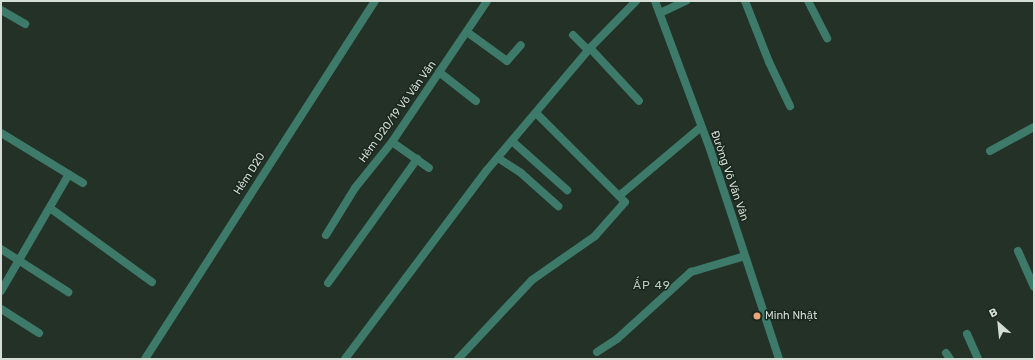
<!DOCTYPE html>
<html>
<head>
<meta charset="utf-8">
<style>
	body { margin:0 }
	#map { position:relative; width:1035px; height:360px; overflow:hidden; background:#233127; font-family:Rubik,sans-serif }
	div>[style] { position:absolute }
	.minor>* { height:8px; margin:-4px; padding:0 4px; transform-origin:4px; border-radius:4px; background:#3d7a69 }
	.tertiary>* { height:8px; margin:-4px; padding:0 4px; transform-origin:4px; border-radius:4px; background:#3d7a69 }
	.dots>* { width:11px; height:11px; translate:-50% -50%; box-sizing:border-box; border:2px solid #19271d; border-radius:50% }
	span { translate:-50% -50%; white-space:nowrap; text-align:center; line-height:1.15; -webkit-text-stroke:3px #19271d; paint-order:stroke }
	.street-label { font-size:11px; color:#d4ddd6 }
	.poi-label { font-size:11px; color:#d4ddd6 }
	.left { translate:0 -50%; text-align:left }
	.neighbourhood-label { font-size:12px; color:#b9cbbe; letter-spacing:1px }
	.frame { position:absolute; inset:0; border:2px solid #d4ddd6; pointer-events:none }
	.north { position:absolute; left:979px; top:304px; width:40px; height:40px; -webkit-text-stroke:3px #19271d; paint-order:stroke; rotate:333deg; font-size:11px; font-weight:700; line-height:16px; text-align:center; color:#d4ddd6 }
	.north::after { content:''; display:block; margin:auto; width:14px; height:18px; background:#d4ddd6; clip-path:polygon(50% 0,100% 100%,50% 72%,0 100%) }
</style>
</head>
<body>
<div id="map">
	<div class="minor">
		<i style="left:745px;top:1px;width:66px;rotate:68.5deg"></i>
		<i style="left:769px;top:62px;width:49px;rotate:64.5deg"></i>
		<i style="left:808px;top:1px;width:42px;rotate:62.8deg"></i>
		<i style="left:1px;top:10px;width:28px;rotate:30deg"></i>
		<i style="left:660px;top:13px;width:29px;rotate:-25deg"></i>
		<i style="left:467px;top:32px;width:49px;rotate:35.9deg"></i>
		<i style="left:507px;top:61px;width:21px;rotate:-49deg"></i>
		<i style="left:573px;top:35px;width:21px;rotate:45deg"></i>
		<i style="left:590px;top:48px;width:72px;rotate:47.2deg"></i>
		<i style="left:439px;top:72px;width:47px;rotate:38.1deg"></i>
		<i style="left:1px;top:133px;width:96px;rotate:31.4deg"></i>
		<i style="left:512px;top:141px;width:74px;rotate:41.7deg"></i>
		<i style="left:392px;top:142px;width:45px;rotate:35.1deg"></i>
		<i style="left:990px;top:151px;width:50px;rotate:-28.6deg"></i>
		<i style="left:498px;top:158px;width:27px;rotate:33deg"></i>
		<i style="left:521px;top:173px;width:50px;rotate:41.7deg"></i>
		<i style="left:619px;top:196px;width:107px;rotate:-40.1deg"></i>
		<i style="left:50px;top:208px;width:126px;rotate:36deg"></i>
		<i style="left:326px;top:235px;width:55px;rotate:-58.3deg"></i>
		<i style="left:355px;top:188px;width:59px;rotate:-51.2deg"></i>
		<i style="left:392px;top:142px;width:170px;rotate:-56deg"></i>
		<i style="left:1px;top:249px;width:80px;rotate:32.7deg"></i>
		<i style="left:1018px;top:251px;width:39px;rotate:66deg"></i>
		<i style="left:328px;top:283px;width:153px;rotate:-54.3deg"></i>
		<i style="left:1px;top:291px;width:135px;rotate:-59.8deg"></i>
		<i style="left:1px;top:309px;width:45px;rotate:32.3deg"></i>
		<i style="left:967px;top:334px;width:27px;rotate:66deg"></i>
		<i style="left:597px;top:352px;width:24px;rotate:-33deg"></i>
		<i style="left:617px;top:339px;width:100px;rotate:-42.2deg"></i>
		<i style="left:691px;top:272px;width:56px;rotate:-16.5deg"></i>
		<i style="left:946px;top:353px;width:7px;rotate:56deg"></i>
		<i style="left:145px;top:359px;width:426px;rotate:-57.3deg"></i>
		<i style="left:345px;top:359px;width:236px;rotate:-53.1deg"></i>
		<i style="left:487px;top:170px;width:160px;rotate:-49.8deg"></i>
		<i style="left:590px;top:48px;width:66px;rotate:-45.6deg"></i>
		<i style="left:458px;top:359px;width:108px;rotate:-46.9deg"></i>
		<i style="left:532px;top:280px;width:77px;rotate:-34.9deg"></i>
		<i style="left:595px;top:236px;width:45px;rotate:-48.6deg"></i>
		<i style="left:625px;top:202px;width:126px;rotate:-135deg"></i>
	</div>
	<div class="tertiary">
		<i style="left:655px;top:1px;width:158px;rotate:69.6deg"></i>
		<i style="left:710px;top:149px;width:221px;rotate:71.8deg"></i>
	</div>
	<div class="dots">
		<i style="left:757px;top:316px;background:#efa377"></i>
	</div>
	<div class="street-label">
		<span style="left:398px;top:112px;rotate:-54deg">Hẻm D20/19 Võ Văn Vân</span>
		<span style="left:250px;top:174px;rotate:-57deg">Hẻm D20</span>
		<span style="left:729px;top:176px;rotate:71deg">Đường Võ Văn Vân</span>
	</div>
	<div class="poi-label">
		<span class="left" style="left:765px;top:316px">Minh Nhật</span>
	</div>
	<div class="neighbourhood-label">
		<span style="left:652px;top:286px">ẤP 49</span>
	</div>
	<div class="frame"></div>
	<div class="north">B</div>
</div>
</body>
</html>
